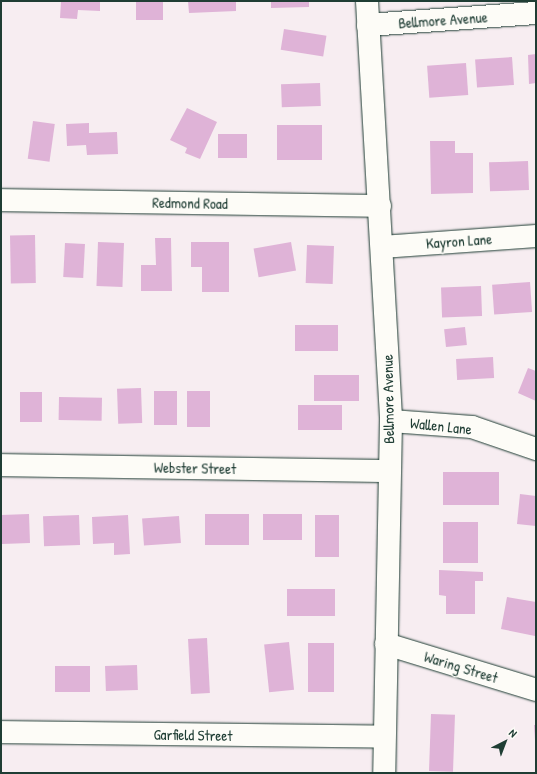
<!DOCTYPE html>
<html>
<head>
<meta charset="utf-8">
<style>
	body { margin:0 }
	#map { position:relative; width:537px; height:774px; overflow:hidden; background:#f7edf1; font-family:"Patrick Hand",sans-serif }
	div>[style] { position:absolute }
	.building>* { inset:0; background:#dfb3d7; transform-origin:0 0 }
	.roads { filter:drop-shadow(0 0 1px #1f3d34) drop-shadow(0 0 1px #1f3d34) }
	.minor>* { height:22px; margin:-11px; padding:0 11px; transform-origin:11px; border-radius:11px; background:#fdfcf7 }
	.major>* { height:22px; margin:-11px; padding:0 11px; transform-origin:11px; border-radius:11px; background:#fdfcf7 }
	span { translate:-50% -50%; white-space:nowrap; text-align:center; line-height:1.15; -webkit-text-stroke:3px #fdfcf7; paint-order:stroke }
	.street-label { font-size:15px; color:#1f3d34 }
	.frame { position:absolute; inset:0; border:2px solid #1f3d34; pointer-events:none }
	.north { position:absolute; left:485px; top:722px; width:40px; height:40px; -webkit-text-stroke:3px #fdfcf7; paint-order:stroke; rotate:42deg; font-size:11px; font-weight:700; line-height:16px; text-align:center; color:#1f3d34 }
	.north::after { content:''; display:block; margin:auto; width:14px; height:18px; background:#1f3d34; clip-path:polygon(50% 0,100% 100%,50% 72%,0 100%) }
</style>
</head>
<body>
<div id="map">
	<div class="building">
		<i style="clip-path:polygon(61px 1px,100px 1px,100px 11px,78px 10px,77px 19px,60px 18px)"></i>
		<i style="left:136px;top:1px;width:27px;height:19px"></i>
		<i style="clip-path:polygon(188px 1px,236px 1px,236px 11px,189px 13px)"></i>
		<i style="clip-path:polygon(271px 1px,309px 1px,309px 7px,271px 8px)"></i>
		<i style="left:284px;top:29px;width:43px;height:21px;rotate:9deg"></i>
		<i style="clip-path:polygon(536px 54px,536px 83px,529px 84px,528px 55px)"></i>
		<i style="left:512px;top:57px;width:28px;height:37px;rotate:86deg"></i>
		<i style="left:466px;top:63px;width:32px;height:39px;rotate:86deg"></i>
		<i style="left:320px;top:83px;width:23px;height:39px;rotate:88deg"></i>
		<i style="clip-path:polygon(187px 108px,217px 122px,200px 159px,185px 153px,187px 148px,170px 140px)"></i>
		<i style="left:33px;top:121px;width:22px;height:38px;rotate:8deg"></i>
		<i style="clip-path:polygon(89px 123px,89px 133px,117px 132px,118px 154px,87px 155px,86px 145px,67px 146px,66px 124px)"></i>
		<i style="left:277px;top:125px;width:45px;height:35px"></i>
		<i style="left:218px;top:134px;width:29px;height:24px"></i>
		<i style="clip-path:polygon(430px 141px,455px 141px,455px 153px,473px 153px,473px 193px,431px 194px)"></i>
		<i style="left:528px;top:161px;width:29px;height:39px;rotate:88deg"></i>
		<i style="left:35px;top:235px;width:48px;height:25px;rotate:89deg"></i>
		<i style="clip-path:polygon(155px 238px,171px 238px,172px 291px,141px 291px,141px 265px,156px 265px)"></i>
		<i style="left:98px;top:242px;width:26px;height:44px;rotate:2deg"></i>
		<i style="clip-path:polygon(191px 242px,229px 242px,229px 292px,202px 292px,202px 267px,191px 267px)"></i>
		<i style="left:291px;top:242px;width:29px;height:38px;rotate:80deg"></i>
		<i style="left:65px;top:243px;width:20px;height:34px;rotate:3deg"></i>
		<i style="left:307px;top:245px;width:27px;height:38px;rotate:2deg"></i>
		<i style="left:530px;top:282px;width:30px;height:38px;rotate:86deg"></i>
		<i style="left:481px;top:286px;width:30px;height:40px;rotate:88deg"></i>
		<i style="left:295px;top:325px;width:43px;height:26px"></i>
		<i style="left:465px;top:327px;width:18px;height:21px;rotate:84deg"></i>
		<i style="left:493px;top:357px;width:21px;height:37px;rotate:87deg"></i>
		<i style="clip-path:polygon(528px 368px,536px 371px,536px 401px,518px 393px)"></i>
		<i style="left:314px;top:375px;width:45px;height:26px"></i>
		<i style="left:141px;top:388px;width:35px;height:24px;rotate:88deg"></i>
		<i style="left:154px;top:391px;width:23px;height:34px"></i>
		<i style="left:187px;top:391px;width:23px;height:36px"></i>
		<i style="left:20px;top:392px;width:22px;height:30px"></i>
		<i style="left:59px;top:397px;width:43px;height:23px;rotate:1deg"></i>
		<i style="left:298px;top:405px;width:44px;height:25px"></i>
		<i style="left:443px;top:472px;width:56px;height:33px"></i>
		<i style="clip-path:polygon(520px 494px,536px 496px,536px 526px,517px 524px)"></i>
		<i style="left:29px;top:514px;width:29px;height:28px;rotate:88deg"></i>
		<i style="left:205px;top:514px;width:44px;height:31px"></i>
		<i style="left:263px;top:514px;width:39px;height:26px"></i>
		<i style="left:79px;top:515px;width:30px;height:36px;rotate:88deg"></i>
		<i style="clip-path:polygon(128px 515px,130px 554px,114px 555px,114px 543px,93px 544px,92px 517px)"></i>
		<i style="left:315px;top:515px;width:24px;height:42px"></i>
		<i style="left:179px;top:516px;width:27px;height:37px;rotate:86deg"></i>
		<i style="left:443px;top:522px;width:35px;height:41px"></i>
		<i style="clip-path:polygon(439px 570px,483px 572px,483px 581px,475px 581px,475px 614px,446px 614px,446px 596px,439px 595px)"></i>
		<i style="left:287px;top:589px;width:48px;height:27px"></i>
		<i style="clip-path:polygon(507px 597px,536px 602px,535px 636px,501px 629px)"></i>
		<i style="left:207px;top:638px;width:55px;height:19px;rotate:87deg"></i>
		<i style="left:289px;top:642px;width:48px;height:25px;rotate:84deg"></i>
		<i style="left:308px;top:643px;width:26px;height:49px"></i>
		<i style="left:137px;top:665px;width:25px;height:32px;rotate:88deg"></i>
		<i style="left:55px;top:666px;width:35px;height:26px"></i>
		<i style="left:431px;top:714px;width:24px;height:57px;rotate:2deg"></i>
		<i style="clip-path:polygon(534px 725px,536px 725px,536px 740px,535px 740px)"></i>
	</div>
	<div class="roads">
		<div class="minor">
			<i style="left:368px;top:25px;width:168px;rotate:-4.1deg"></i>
			<i style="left:1px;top:200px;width:379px;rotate:0.9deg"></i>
			<i style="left:382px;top:247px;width:154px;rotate:-4.1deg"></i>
			<i style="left:391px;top:421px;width:81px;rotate:4.2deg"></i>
			<i style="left:472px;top:427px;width:68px;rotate:19deg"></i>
			<i style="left:1px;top:465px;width:387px;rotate:0.9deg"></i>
			<i style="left:386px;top:644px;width:157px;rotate:17deg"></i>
			<i style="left:1px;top:732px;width:383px;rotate:0.7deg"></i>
		</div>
		<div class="major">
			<i style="left:367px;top:1px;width:421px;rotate:86.7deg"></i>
			<i style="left:391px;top:421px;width:352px;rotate:91.1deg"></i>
		</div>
	</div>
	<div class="street-label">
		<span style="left:443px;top:20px;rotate:-4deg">Bellmore Avenue</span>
		<span style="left:190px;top:203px;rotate:1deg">Redmond Road</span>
		<span style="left:459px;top:241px;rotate:-4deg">Kayron Lane</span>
		<span style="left:388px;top:399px;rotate:-91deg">Bellmore Avenue</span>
		<span style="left:441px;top:426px;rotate:6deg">Wallen Lane</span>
		<span style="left:195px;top:468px;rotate:1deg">Webster Street</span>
		<span style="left:461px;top:667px;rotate:17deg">Waring Street</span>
		<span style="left:193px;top:735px;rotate:1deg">Garfield Street</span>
	</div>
	<div class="frame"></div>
	<div class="north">N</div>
</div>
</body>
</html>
